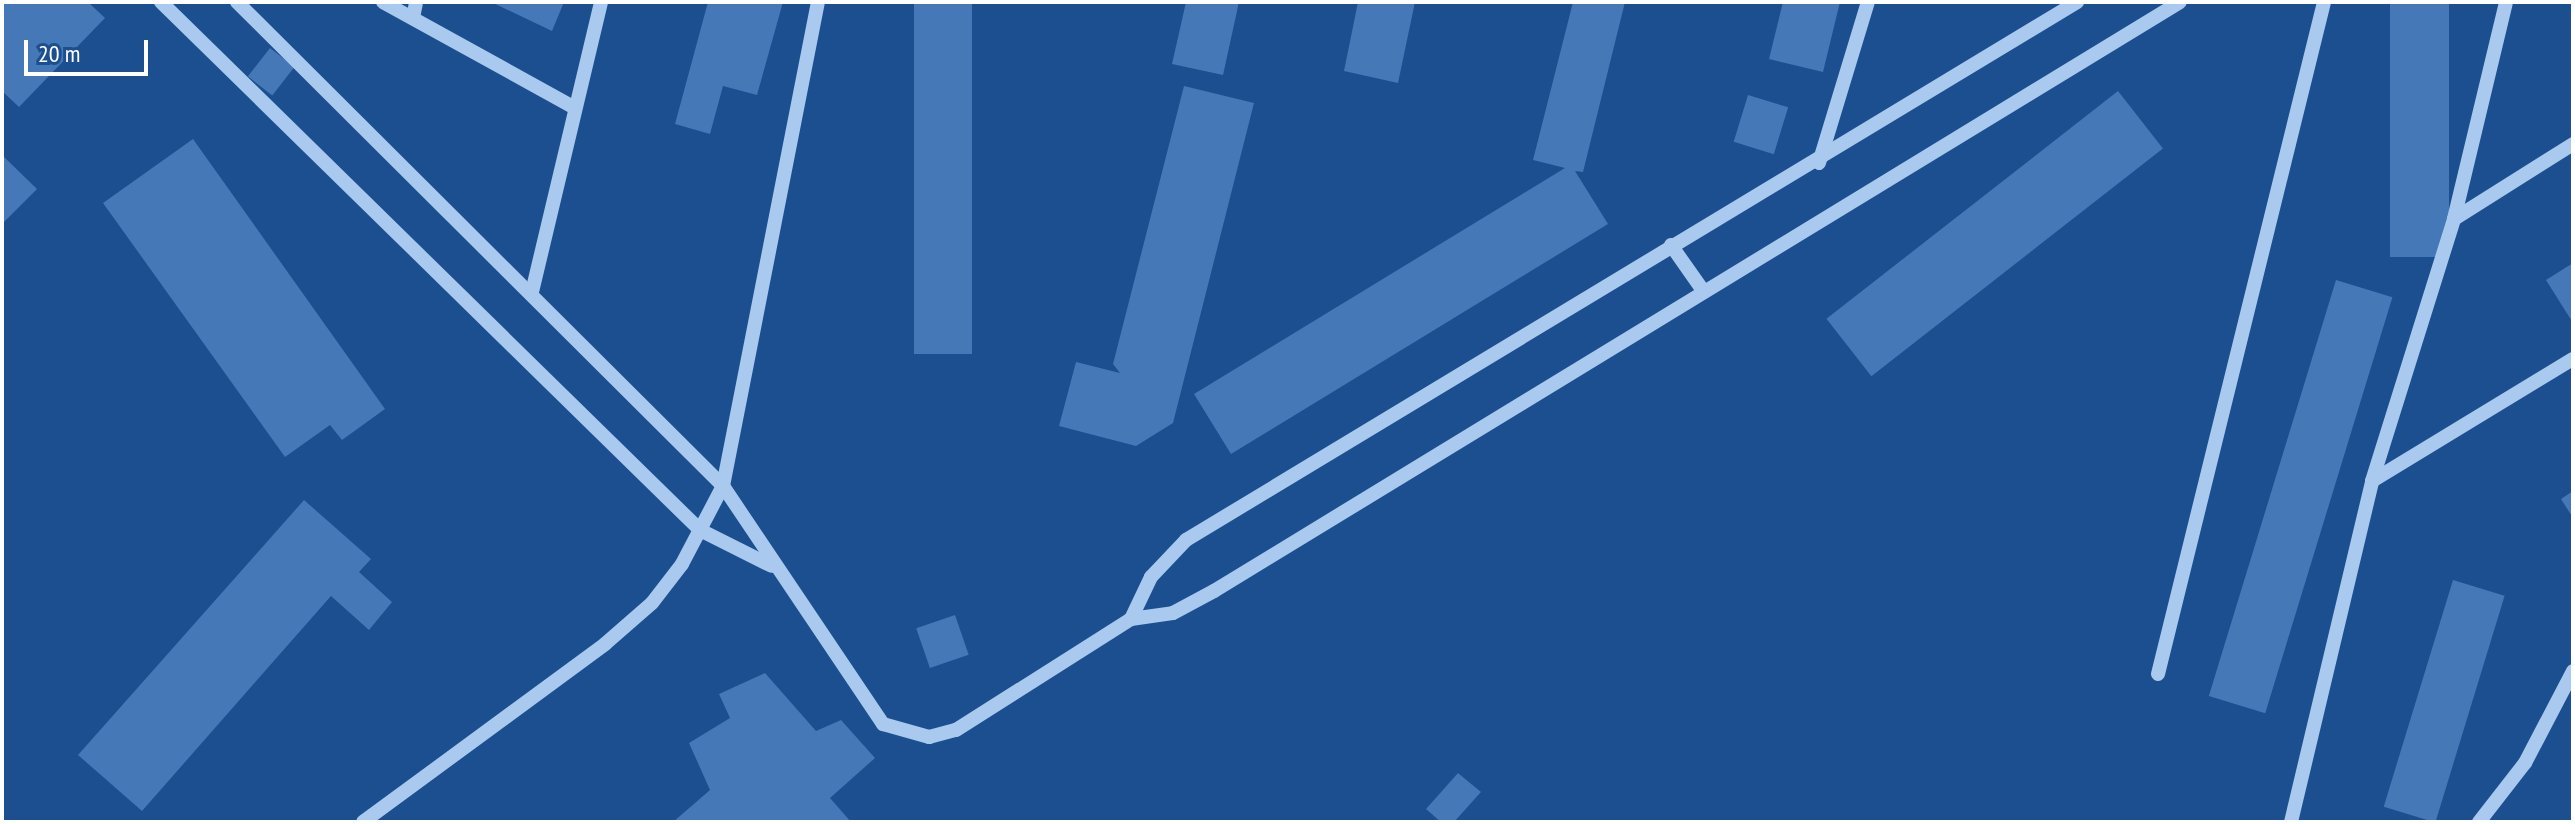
<!DOCTYPE html>
<html>
<head>
<meta charset="utf-8">
<style>
	body { margin:0 }
	#map { position:relative; width:2575px; height:824px; overflow:hidden; background:#1b4f8f; font-family:"PT Sans Narrow",sans-serif }
	div>[style] { position:absolute }
	.building>* { inset:0; background:#4478b7; transform-origin:0 0 }
	.minor>* { height:14px; margin:-7px; padding:0 7px; transform-origin:7px; border-radius:7px; background:#a9c9ee }
	span { translate:-50% -50%; white-space:nowrap; text-align:center; line-height:1.15; -webkit-text-stroke:6px #1b4f8f; paint-order:stroke }
	.frame { position:absolute; inset:0; border:4px solid #fff; pointer-events:none }
	.scale { position:absolute; left:24px; top:40px; width:124px; height:36px; box-sizing:border-box; border:4px solid #fff; border-top:0; padding-left:10px; font-size:24px; line-height:28px; white-space:nowrap; color:#fff; -webkit-text-stroke:6px #1b4f8f; paint-order:stroke }
</style>
</head>
<body>
<div id="map">
	<div class="building">
		<i style="clip-path:polygon(2px 2px,88px 2px,105px 18px,19px 107px,2px 91px)"></i>
		<i style="clip-path:polygon(491px 2px,564px 2px,552px 31px)"></i>
		<i style="clip-path:polygon(708px 2px,783px 2px,757px 95px,723px 86px,710px 134px,675px 124px)"></i>
		<i style="left:914px;top:2px;width:58px;height:352px"></i>
		<i style="clip-path:polygon(1186px 2px,1239px 2px,1223px 75px,1172px 64px)"></i>
		<i style="clip-path:polygon(1358px 2px,1415px 2px,1398px 83px,1344px 71px)"></i>
		<i style="clip-path:polygon(1573px 2px,1625px 2px,1583px 172px,1575px 171px,1608px 224px,1231px 454px,1194px 394px,1565px 168px,1533px 160px)"></i>
		<i style="clip-path:polygon(1783px 2px,1840px 2px,1823px 72px,1769px 59px)"></i>
		<i style="left:2390px;top:2px;width:59px;height:255px"></i>
		<i style="left:270px;top:48px;width:31px;height:36px;rotate:38deg"></i>
		<i style="clip-path:polygon(1184px 86px,1254px 103px,1173px 423px,1136px 446px,1059px 426px,1076px 362px,1120px 373px,1113px 364px)"></i>
		<i style="left:2118px;top:91px;width:73px;height:370px;rotate:52deg"></i>
		<i style="left:1748px;top:95px;width:42px;height:49px;rotate:17deg"></i>
		<i style="clip-path:polygon(193px 139px,385px 409px,342px 440px,330px 425px,285px 457px,103px 203px)"></i>
		<i style="clip-path:polygon(2px 155px,37px 189px,2px 224px)"></i>
		<i style="clip-path:polygon(2573px 263px,2573px 323px,2546px 280px)"></i>
		<i style="left:2336px;top:280px;width:59px;height:435px;rotate:17deg"></i>
		<i style="clip-path:polygon(2573px 491px,2573px 518px,2561px 499px)"></i>
		<i style="clip-path:polygon(304px 500px,371px 559px,359px 572px,392px 602px,369px 630px,331px 596px,142px 811px,78px 755px)"></i>
		<i style="left:2453px;top:580px;width:54px;height:237px;rotate:17deg"></i>
		<i style="left:955px;top:615px;width:42px;height:41px;rotate:71deg"></i>
		<i style="clip-path:polygon(765px 673px,816px 731px,841px 720px,875px 758px,830px 798px,851px 822px,673px 822px,710px 790px,689px 743px,730px 718px,719px 694px)"></i>
		<i style="clip-path:polygon(1458px 773px,1481px 792px,1454px 822px,1441px 822px,1426px 809px)"></i>
	</div>
	<div class="minor">
		<i style="left:161px;top:2px;width:755px;rotate:44.41deg"></i>
		<i style="left:700px;top:530px;width:80px;rotate:26.6deg"></i>
		<i style="left:237px;top:2px;width:686px;rotate:44.88deg"></i>
		<i style="left:723px;top:486px;width:287px;rotate:56.1deg"></i>
		<i style="left:883px;top:724px;width:48px;rotate:15.8deg"></i>
		<i style="left:929px;top:737px;width:28px;rotate:-15deg"></i>
		<i style="left:956px;top:730px;width:207px;rotate:-32.4deg"></i>
		<i style="left:1131px;top:619px;width:42px;rotate:-8.1deg"></i>
		<i style="left:1173px;top:613px;width:47px;rotate:-28.2deg"></i>
		<i style="left:1214px;top:591px;width:1131px;rotate:-31.37deg"></i>
		<i style="left:383px;top:2px;width:219px;rotate:28.9deg"></i>
		<i style="left:413px;top:18px;width:16px;rotate:-79deg"></i>
		<i style="left:1819px;top:163px;width:168px;rotate:-73.1deg"></i>
		<i style="left:2454px;top:219px;width:141px;rotate:-32.2deg"></i>
		<i style="left:1671px;top:245px;width:57px;rotate:54.9deg"></i>
		<i style="left:532px;top:292px;width:298px;rotate:-76.6deg"></i>
		<i style="left:2372px;top:481px;width:235px;rotate:-31.3deg"></i>
		<i style="left:1131px;top:619px;width:47px;rotate:-64.5deg"></i>
		<i style="left:1151px;top:577px;width:51px;rotate:-46.6deg"></i>
		<i style="left:1186px;top:540px;width:1041px;rotate:-31.12deg"></i>
		<i style="left:2158px;top:674px;width:692px;rotate:-76.12deg"></i>
		<i style="left:363px;top:822px;width:300px;rotate:-36.3deg"></i>
		<i style="left:605px;top:644px;width:62px;rotate:-41.1deg"></i>
		<i style="left:652px;top:603px;width:49px;rotate:-52.4deg"></i>
		<i style="left:682px;top:564px;width:88px;rotate:-62.3deg"></i>
		<i style="left:723px;top:486px;width:493px;rotate:-78.9deg"></i>
		<i style="left:2291px;top:822px;width:350px;rotate:-76.6deg"></i>
		<i style="left:2372px;top:481px;width:275px;rotate:-72.6deg"></i>
		<i style="left:2454px;top:219px;width:223px;rotate:-76.5deg"></i>
		<i style="left:2479px;top:822px;width:75px;rotate:-52.1deg"></i>
		<i style="left:2525px;top:763px;width:104px;rotate:-62.4deg"></i>
	</div>
	<div class="frame"></div>
	<div class="scale">20 m</div>
</div>
</body>
</html>
